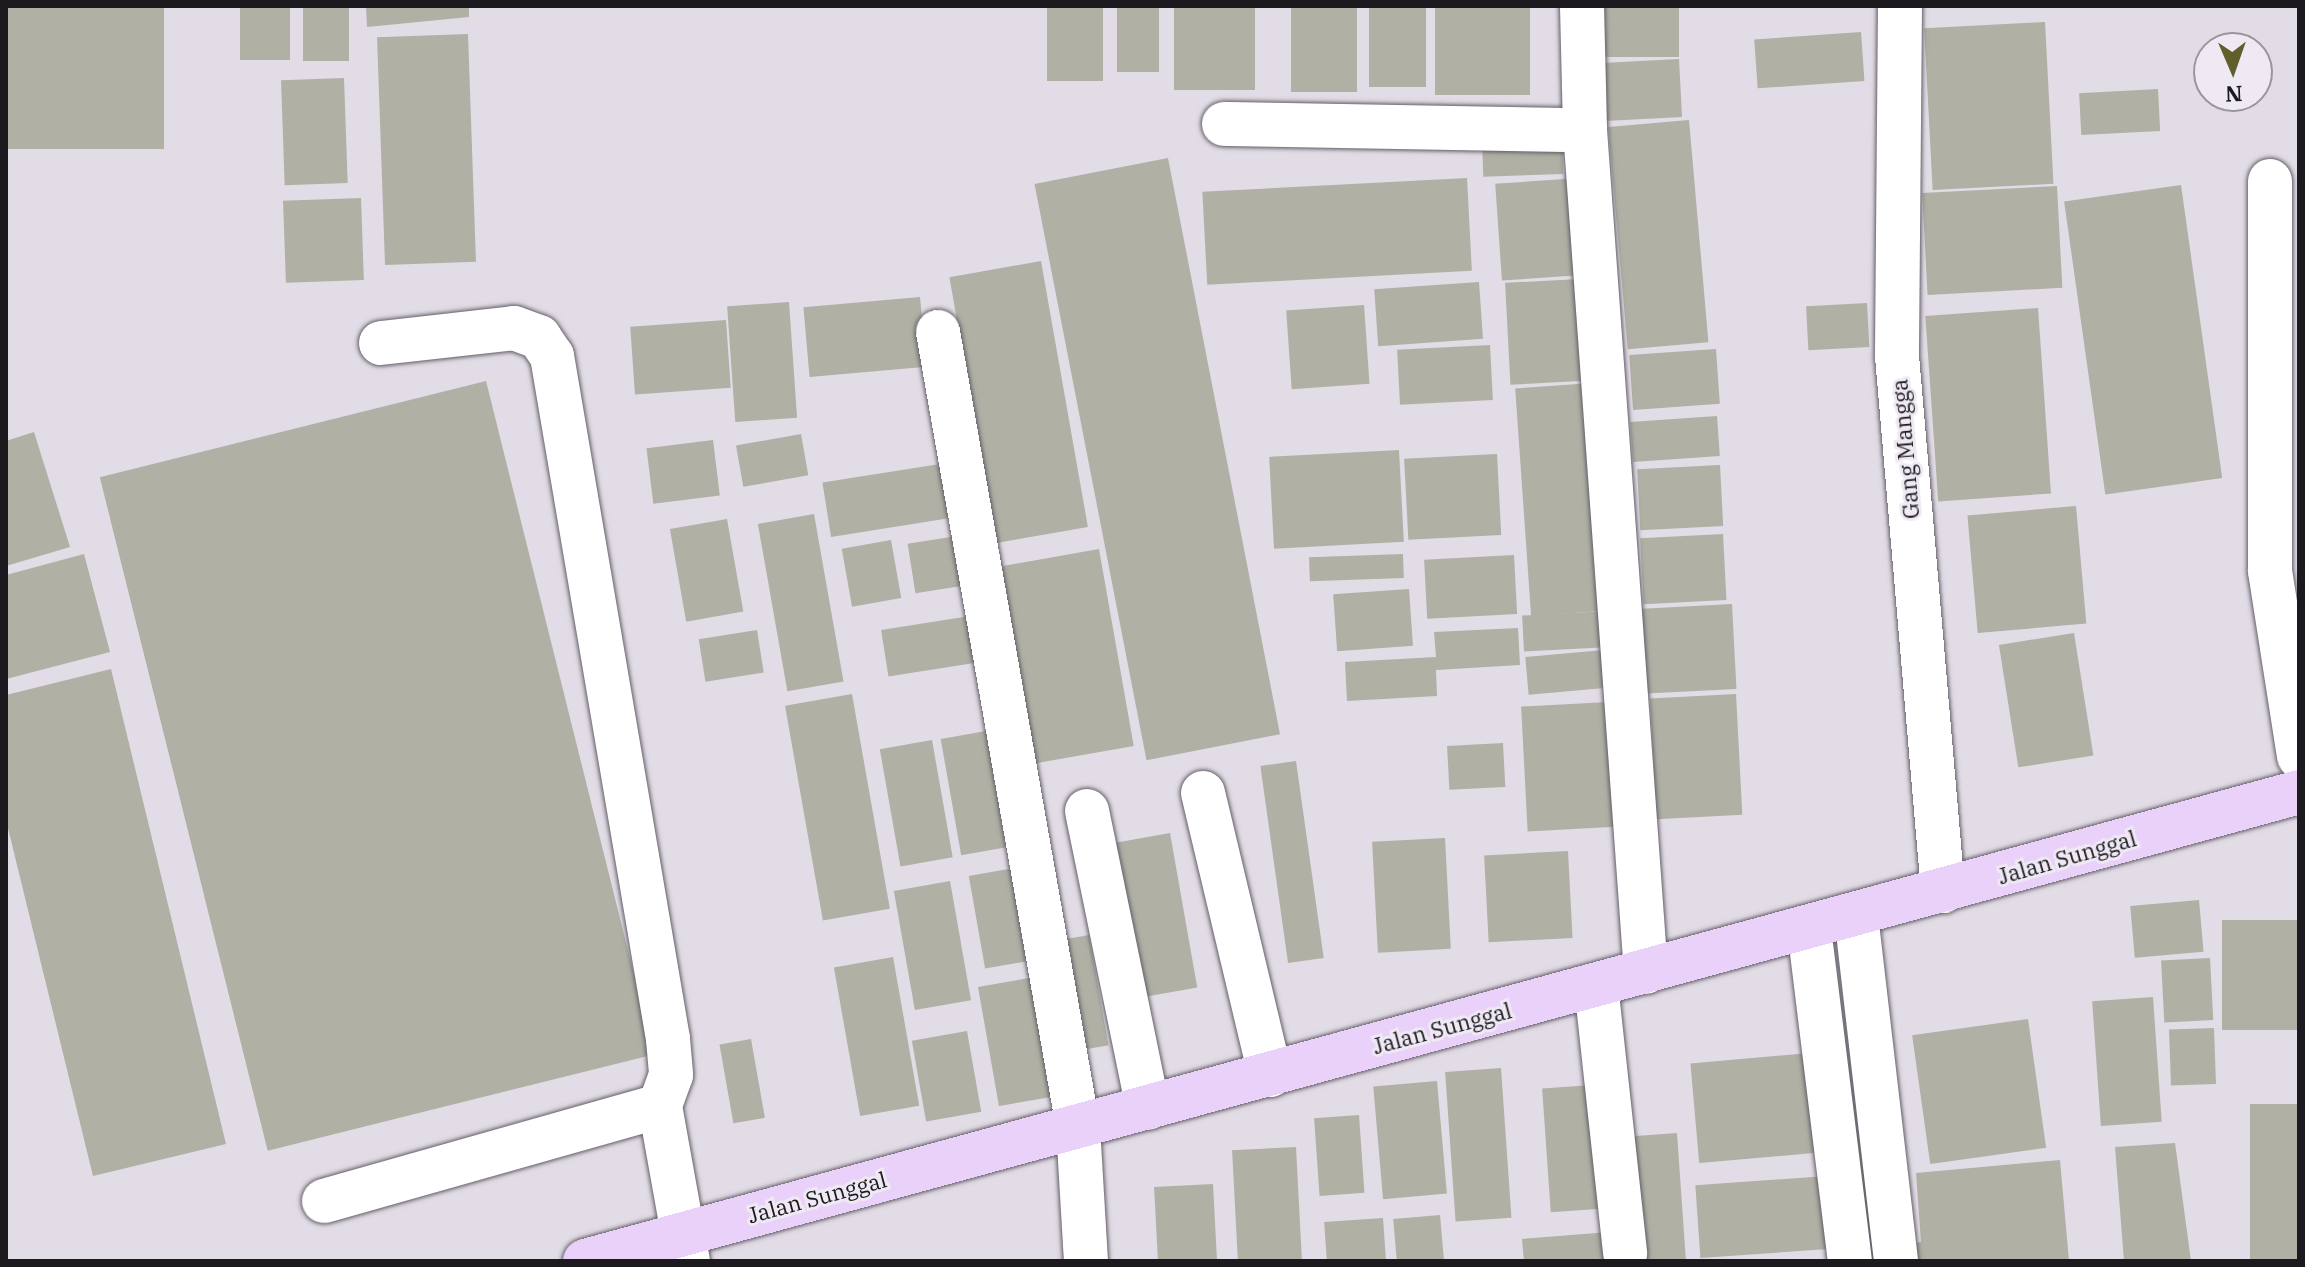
<!DOCTYPE html>
<html>
<head>
<meta charset="utf-8">
<style>
	body { margin:0 }
	#map { position:relative; width:2305px; height:1267px; overflow:hidden; background:#e2dce6; font-family:"IBM Plex Serif",serif }
	div>[style] { position:absolute }
	.building>* { inset:0; background:#b0b0a5; transform-origin:0 0 }
	.roads { filter:drop-shadow(0 0 2px #645f68) drop-shadow(0 0 2px #645f68) }
	.minor>* { height:44px; margin:-22px; padding:0 22px; transform-origin:22px; border-radius:22px; background:#fff }
	.major>* { height:44px; margin:-22px; padding:0 22px; transform-origin:22px; border-radius:22px; background:#e9d1fa }
	span { translate:-50% -50%; white-space:nowrap; text-align:center; line-height:1.15; -webkit-text-stroke:6px #efe9f4; paint-order:stroke }
	.street-label { font-size:22px; color:#1c1a1e }
	.frame { position:absolute; inset:0; border:8px solid #1c1a1e; pointer-events:none }
	.north { position:absolute; left:2193px; top:32px; width:80px; height:80px; box-sizing:border-box; background:#efe9f4; border:2px solid #9b969e; border-radius:50%; rotate:178deg; font-size:22px; font-weight:700; line-height:32px; text-align:center; color:#1c1a1e }
	.north::after { content:''; display:block; margin:auto; width:28px; height:36px; background:#605e2b; clip-path:polygon(50% 0,100% 100%,50% 72%,0 100%) }
</style>
</head>
<body>
<div id="map">
	<div class="building">
		<i style="left:6px;top:6px;width:158px;height:143px"></i>
		<i style="left:240px;top:6px;width:50px;height:54px"></i>
		<i style="left:303px;top:6px;width:46px;height:55px"></i>
		<i style="clip-path:polygon(366px 6px,469px 6px,469px 17px,367px 27px)"></i>
		<i style="left:1047px;top:6px;width:56px;height:75px"></i>
		<i style="left:1117px;top:6px;width:42px;height:66px"></i>
		<i style="left:1174px;top:6px;width:81px;height:84px"></i>
		<i style="left:1291px;top:6px;width:66px;height:86px"></i>
		<i style="left:1369px;top:6px;width:57px;height:81px"></i>
		<i style="left:1435px;top:6px;width:95px;height:89px"></i>
		<i style="left:1589px;top:6px;width:90px;height:51px"></i>
		<i style="left:2045px;top:22px;width:162px;height:121px;rotate:87deg"></i>
		<i style="left:1861px;top:32px;width:49px;height:107px;rotate:86deg"></i>
		<i style="left:468px;top:34px;width:228px;height:91px;rotate:88deg"></i>
		<i style="left:1679px;top:59px;width:58px;height:77px;rotate:87deg"></i>
		<i style="left:344px;top:78px;width:105px;height:63px;rotate:88deg"></i>
		<i style="left:2158px;top:89px;width:42px;height:79px;rotate:87deg"></i>
		<i style="left:1689px;top:120px;width:223px;height:81px;rotate:85deg"></i>
		<i style="left:1562px;top:138px;width:36px;height:80px;rotate:88deg"></i>
		<i style="left:1168px;top:158px;width:587px;height:136px;rotate:79deg"></i>
		<i style="left:1467px;top:178px;width:93px;height:265px;rotate:87deg"></i>
		<i style="left:1579px;top:178px;width:97px;height:84px;rotate:86deg"></i>
		<i style="left:2181px;top:185px;width:296px;height:118px;rotate:82deg"></i>
		<i style="left:2057px;top:186px;width:102px;height:135px;rotate:87deg"></i>
		<i style="left:361px;top:198px;width:82px;height:78px;rotate:88deg"></i>
		<i style="left:1041px;top:261px;width:270px;height:93px;rotate:80deg"></i>
		<i style="left:1579px;top:279px;width:102px;height:74px;rotate:87deg"></i>
		<i style="left:1479px;top:282px;width:57px;height:105px;rotate:86deg"></i>
		<i style="left:920px;top:297px;width:70px;height:117px;rotate:85deg"></i>
		<i style="left:789px;top:302px;width:116px;height:62px;rotate:86deg"></i>
		<i style="left:1867px;top:303px;width:44px;height:61px;rotate:87deg"></i>
		<i style="left:1364px;top:305px;width:79px;height:78px;rotate:86deg"></i>
		<i style="left:2038px;top:308px;width:186px;height:113px;rotate:86deg"></i>
		<i style="left:726px;top:320px;width:68px;height:96px;rotate:86deg"></i>
		<i style="left:1490px;top:345px;width:55px;height:93px;rotate:87deg"></i>
		<i style="left:1716px;top:349px;width:55px;height:87px;rotate:86deg"></i>
		<i style="left:486px;top:381px;width:694px;height:398px;rotate:76deg"></i>
		<i style="left:1593px;top:383px;width:228px;height:78px;rotate:86deg"></i>
		<i style="left:1717px;top:416px;width:40px;height:87px;rotate:86deg"></i>
		<i style="clip-path:polygon(34px 432px,70px 547px,6px 566px,6px 441px)"></i>
		<i style="left:801px;top:434px;width:42px;height:66px;rotate:80deg"></i>
		<i style="left:713px;top:440px;width:56px;height:67px;rotate:83deg"></i>
		<i style="left:1399px;top:450px;width:92px;height:130px;rotate:87deg"></i>
		<i style="left:1497px;top:454px;width:81px;height:93px;rotate:87deg"></i>
		<i style="left:940px;top:464px;width:55px;height:119px;rotate:81deg"></i>
		<i style="left:1720px;top:465px;width:61px;height:83px;rotate:87deg"></i>
		<i style="left:2076px;top:506px;width:118px;height:109px;rotate:85deg"></i>
		<i style="left:814px;top:514px;width:170px;height:57px;rotate:80deg"></i>
		<i style="left:727px;top:519px;width:94px;height:58px;rotate:80deg"></i>
		<i style="left:1723px;top:534px;width:66px;height:83px;rotate:87deg"></i>
		<i style="left:957px;top:536px;width:50px;height:50px;rotate:81deg"></i>
		<i style="left:891px;top:540px;width:59px;height:50px;rotate:80deg"></i>
		<i style="left:1099px;top:549px;width:200px;height:106px;rotate:80deg"></i>
		<i style="clip-path:polygon(84px 554px,110px 652px,6px 679px,6px 575px)"></i>
		<i style="left:1403px;top:554px;width:24px;height:94px;rotate:88deg"></i>
		<i style="left:1514px;top:555px;width:59px;height:90px;rotate:87deg"></i>
		<i style="left:1409px;top:589px;width:57px;height:76px;rotate:86deg"></i>
		<i style="left:1732px;top:604px;width:85px;height:90px;rotate:87deg"></i>
		<i style="left:1608px;top:611px;width:36px;height:86px;rotate:87deg"></i>
		<i style="left:970px;top:616px;width:47px;height:90px;rotate:81deg"></i>
		<i style="clip-path:polygon(1518px 628px,1520px 665px,1436px 670px,1437px 696px,1347px 701px,1345px 662px,1436px 657px,1434px 632px)"></i>
		<i style="left:757px;top:630px;width:43px;height:59px;rotate:81deg"></i>
		<i style="left:2074px;top:633px;width:124px;height:76px;rotate:81deg"></i>
		<i style="left:1604px;top:650px;width:38px;height:79px;rotate:85deg"></i>
		<i style="clip-path:polygon(111px 669px,226px 1144px,93px 1176px,6px 820px,6px 695px)"></i>
		<i style="left:852px;top:694px;width:218px;height:68px;rotate:80deg"></i>
		<i style="left:1736px;top:694px;width:121px;height:86px;rotate:87deg"></i>
		<i style="left:1608px;top:702px;width:125px;height:87px;rotate:87deg"></i>
		<i style="left:986px;top:731px;width:118px;height:46px;rotate:80deg"></i>
		<i style="left:932px;top:740px;width:119px;height:53px;rotate:80deg"></i>
		<i style="left:1503px;top:743px;width:44px;height:56px;rotate:87deg"></i>
		<i style="left:1296px;top:761px;width:199px;height:36px;rotate:82deg"></i>
		<i style="left:1170px;top:833px;width:157px;height:57px;rotate:80deg"></i>
		<i style="left:1445px;top:838px;width:111px;height:73px;rotate:87deg"></i>
		<i style="left:1568px;top:851px;width:87px;height:84px;rotate:87deg"></i>
		<i style="left:1020px;top:867px;width:94px;height:52px;rotate:80deg"></i>
		<i style="left:950px;top:881px;width:121px;height:57px;rotate:80deg"></i>
		<i style="left:2199px;top:900px;width:52px;height:69px;rotate:85deg"></i>
		<i style="left:2299px;top:920px;width:110px;height:77px;rotate:90deg"></i>
		<i style="left:1089px;top:935px;width:112px;height:33px;rotate:80deg"></i>
		<i style="left:893px;top:957px;width:151px;height:60px;rotate:80deg"></i>
		<i style="left:2210px;top:958px;width:62px;height:49px;rotate:87deg"></i>
		<i style="left:1040px;top:976px;width:121px;height:63px;rotate:80deg"></i>
		<i style="left:2153px;top:997px;width:125px;height:61px;rotate:86deg"></i>
		<i style="left:2028px;top:1019px;width:130px;height:117px;rotate:82deg"></i>
		<i style="left:2214px;top:1028px;width:56px;height:45px;rotate:88deg"></i>
		<i style="left:967px;top:1031px;width:82px;height:56px;rotate:80deg"></i>
		<i style="left:751px;top:1039px;width:80px;height:32px;rotate:80deg"></i>
		<i style="left:1810px;top:1053px;width:100px;height:120px;rotate:85deg"></i>
		<i style="left:1501px;top:1068px;width:150px;height:56px;rotate:86deg"></i>
		<i style="left:1437px;top:1081px;width:113px;height:64px;rotate:85deg"></i>
		<i style="left:1592px;top:1085px;width:124px;height:50px;rotate:86deg"></i>
		<i style="left:2299px;top:1104px;width:157px;height:49px;rotate:90deg"></i>
		<i style="left:1359px;top:1115px;width:78px;height:45px;rotate:86deg"></i>
		<i style="left:1677px;top:1133px;width:128px;height:52px;rotate:86deg"></i>
		<i style="clip-path:polygon(2175px 1143px,2191px 1261px,2124px 1261px,2115px 1147px)"></i>
		<i style="left:1296px;top:1147px;width:114px;height:64px;rotate:87deg"></i>
		<i style="clip-path:polygon(2060px 1160px,2069px 1261px,1913px 1261px,1911px 1244px,1921px 1242px,1916px 1173px)"></i>
		<i style="left:1827px;top:1176px;width:73px;height:132px;rotate:86deg"></i>
		<i style="left:1213px;top:1184px;width:77px;height:59px;rotate:87deg"></i>
		<i style="left:1440px;top:1215px;width:46px;height:47px;rotate:85deg"></i>
		<i style="left:1383px;top:1218px;width:43px;height:59px;rotate:86deg"></i>
		<i style="clip-path:polygon(1609px 1232px,1611px 1261px,1524px 1261px,1522px 1239px)"></i>
	</div>
	<div class="roads">
		<div class="minor">
			<i style="left:1582px;top:6px;width:124px;rotate:88.6deg"></i>
			<i style="left:1900px;top:6px;width:350px;rotate:90.5deg"></i>
			<i style="left:1897px;top:356px;width:537px;rotate:85.09deg"></i>
			<i style="left:1224px;top:124px;width:361px;rotate:1deg"></i>
			<i style="left:1585px;top:130px;width:844px;rotate:85.86deg"></i>
			<i style="left:2270px;top:181px;width:390px;rotate:90deg"></i>
			<i style="left:2270px;top:571px;width:188px;rotate:81.1deg"></i>
			<i style="left:938px;top:332px;width:807px;rotate:80.01deg"></i>
			<i style="left:1078px;top:1127px;width:134px;rotate:86.6deg"></i>
			<i style="left:381px;top:343px;width:134px;rotate:-6.4deg"></i>
			<i style="left:514px;top:328px;width:27px;rotate:20deg"></i>
			<i style="left:539px;top:337px;width:23px;rotate:56deg"></i>
			<i style="left:552px;top:356px;width:693px;rotate:80.36deg"></i>
			<i style="left:668px;top:1039px;width:36px;rotate:85deg"></i>
			<i style="left:671px;top:1075px;width:33px;rotate:110deg"></i>
			<i style="left:660px;top:1106px;width:158px;rotate:79.8deg"></i>
			<i style="left:1203px;top:793px;width:290px;rotate:76.6deg"></i>
			<i style="left:1087px;top:811px;width:303px;rotate:78.4deg"></i>
			<i style="left:1856px;top:915px;width:348px;rotate:83.4deg"></i>
			<i style="left:1809px;top:928px;width:336px;rotate:83deg"></i>
			<i style="left:1596px;top:985px;width:270px;rotate:83.8deg"></i>
			<i style="left:324px;top:1201px;width:349px;rotate:-15.8deg"></i>
		</div>
		<div class="major">
			<i style="left:585px;top:1261px;width:1777px;rotate:-15.3deg"></i>
		</div>
	</div>
	<div class="street-label">
		<span style="left:1905px;top:449px;rotate:-95deg">Gang Mangga</span>
		<span style="left:2067px;top:857px;rotate:-16deg">Jalan Sunggal</span>
		<span style="left:1442px;top:1028px;rotate:-15deg">Jalan Sunggal</span>
		<span style="left:817px;top:1197px;rotate:-15deg">Jalan Sunggal</span>
	</div>
	<div class="frame"></div>
	<div class="north">N</div>
</div>
</body>
</html>
